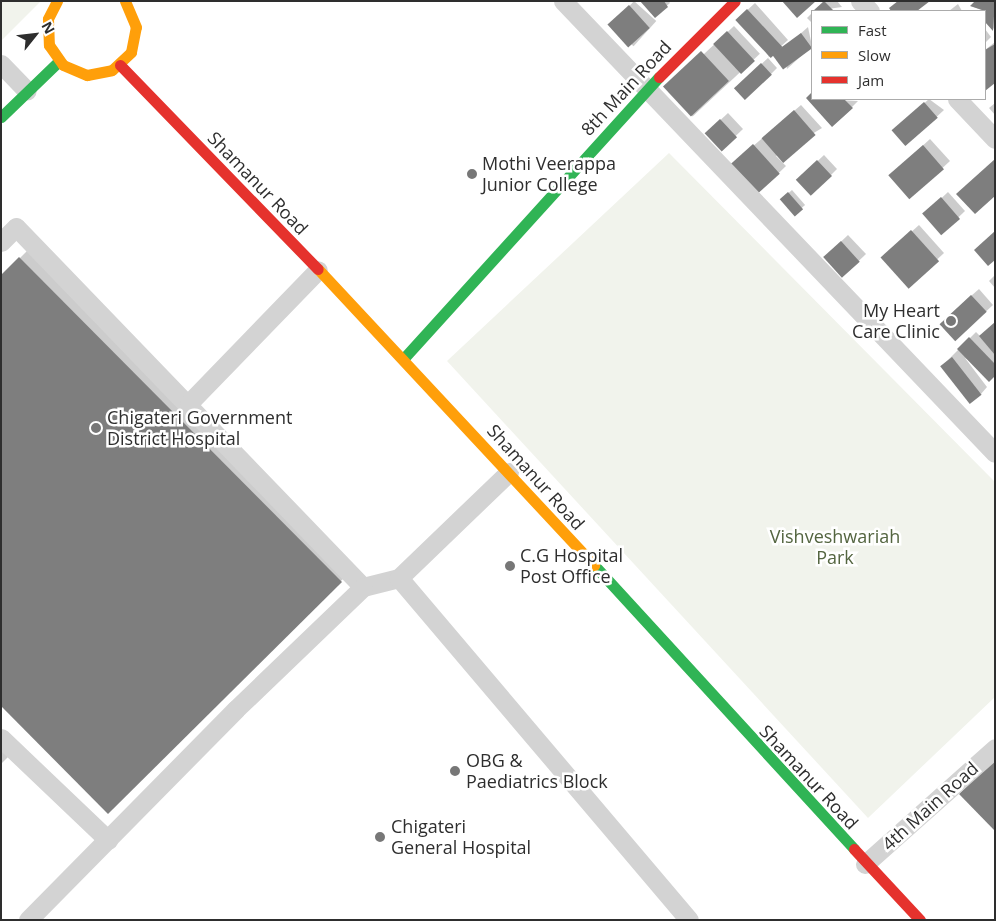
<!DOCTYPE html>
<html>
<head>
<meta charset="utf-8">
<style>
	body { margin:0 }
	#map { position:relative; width:996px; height:921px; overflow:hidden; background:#fff; font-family:"Open Sans",sans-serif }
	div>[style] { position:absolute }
	.green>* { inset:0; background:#f1f3ec }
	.shadow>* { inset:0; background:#0003; transform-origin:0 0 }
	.building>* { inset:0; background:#7e7e7e; transform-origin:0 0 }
	.street>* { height:19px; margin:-9.5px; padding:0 9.5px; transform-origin:9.5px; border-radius:9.5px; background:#d3d3d3 }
	.fast>* { height:11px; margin:-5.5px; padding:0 5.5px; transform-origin:5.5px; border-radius:5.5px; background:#30b455 }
	.slow>* { height:11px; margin:-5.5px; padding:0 5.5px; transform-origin:5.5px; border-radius:5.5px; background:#ff9f0a }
	.jam>* { height:11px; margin:-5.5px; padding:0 5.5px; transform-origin:5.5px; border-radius:5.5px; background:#e5322d }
	.dots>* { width:14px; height:14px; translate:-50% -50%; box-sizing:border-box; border:2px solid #fff; border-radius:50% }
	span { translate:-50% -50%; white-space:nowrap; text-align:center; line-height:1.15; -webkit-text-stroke:5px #fff; paint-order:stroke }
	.street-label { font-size:18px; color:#2e2e2e }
	.poi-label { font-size:18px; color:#2e2e2e }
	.left { translate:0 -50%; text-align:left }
	.right { translate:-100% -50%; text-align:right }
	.park-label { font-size:18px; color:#546540 }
	.frame { position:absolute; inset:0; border:2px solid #2e2e2e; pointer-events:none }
	.legend { position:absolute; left:811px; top:10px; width:175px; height:90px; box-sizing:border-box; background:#fff; border:1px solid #ababab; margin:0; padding:6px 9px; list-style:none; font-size:15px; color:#2e2e2e }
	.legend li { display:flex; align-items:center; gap:10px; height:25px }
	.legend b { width:25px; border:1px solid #ababab }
	.north { position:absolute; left:10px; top:10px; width:50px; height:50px; -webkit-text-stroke:4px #fff; paint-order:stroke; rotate:61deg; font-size:14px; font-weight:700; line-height:20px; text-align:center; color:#2e2e2e }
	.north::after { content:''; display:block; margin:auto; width:18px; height:22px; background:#2e2e2e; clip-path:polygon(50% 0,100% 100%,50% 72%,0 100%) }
</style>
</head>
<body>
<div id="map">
	<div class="green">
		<i style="clip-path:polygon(1px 1px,41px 1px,1px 41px)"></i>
		<i style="clip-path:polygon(669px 153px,995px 482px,995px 697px,868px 818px,447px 361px)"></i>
	</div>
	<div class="shadow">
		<i style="left:634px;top:1px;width:30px;height:34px;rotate:42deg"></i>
		<i style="clip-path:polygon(642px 1px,669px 1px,670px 3px,655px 16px)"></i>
		<i style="clip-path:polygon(825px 1px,837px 1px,842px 7px,814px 11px)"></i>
		<i style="clip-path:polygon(995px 1px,995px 27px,993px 29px,985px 20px,985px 11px,971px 6px)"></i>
		<i style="clip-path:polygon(755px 3px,788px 40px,768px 58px,777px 68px,771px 74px,742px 82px,769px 57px,743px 14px)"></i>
		<i style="clip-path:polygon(958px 4px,962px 11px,949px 11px)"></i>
		<i style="clip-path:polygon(812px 13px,812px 23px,807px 18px)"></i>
		<i style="left:734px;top:26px;width:38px;height:92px;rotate:47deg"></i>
		<i style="clip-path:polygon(808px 27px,812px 46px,787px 69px,782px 50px)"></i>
		<i style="clip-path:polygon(985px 29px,991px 37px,985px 43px)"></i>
		<i style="clip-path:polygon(995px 42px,995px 81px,985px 90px,985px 50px)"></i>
		<i style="clip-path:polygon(812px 93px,812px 99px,858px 101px,852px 107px,807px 98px)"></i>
		<i style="clip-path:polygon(929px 99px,944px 110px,906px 145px,900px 125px)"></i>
		<i style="clip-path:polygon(995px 103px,995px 115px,989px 108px)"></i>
		<i style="clip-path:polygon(801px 105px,822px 128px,776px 156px,786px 166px,758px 193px,739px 158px)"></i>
		<i style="clip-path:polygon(728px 113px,743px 129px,721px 150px,713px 127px)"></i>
		<i style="clip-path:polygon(930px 139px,950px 161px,910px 198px,897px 169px)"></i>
		<i style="clip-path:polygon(824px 155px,837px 169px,831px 175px,804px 174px)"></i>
		<i style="left:792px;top:190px;width:20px;height:13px;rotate:49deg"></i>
		<i style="clip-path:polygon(948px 192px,965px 211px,942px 233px,931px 208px)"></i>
		<i style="clip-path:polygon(919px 225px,944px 253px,908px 287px,889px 252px)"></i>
		<i style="clip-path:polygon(848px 235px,866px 254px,843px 276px,832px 250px)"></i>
		<i style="clip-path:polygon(33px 245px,354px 568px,108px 812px,1px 277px)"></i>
		<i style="clip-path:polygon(995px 275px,995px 288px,989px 281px)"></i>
		<i style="clip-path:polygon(979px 289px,993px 305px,955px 340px,947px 317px)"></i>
		<i style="clip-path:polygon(995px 323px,995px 375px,965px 358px,987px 387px,981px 394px,942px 366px,976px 332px,980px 336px)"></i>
		<i style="clip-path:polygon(1px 736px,15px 750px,1px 764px)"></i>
	</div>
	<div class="building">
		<i style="clip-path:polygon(640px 1px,664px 1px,668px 7px,655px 18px)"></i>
		<i style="clip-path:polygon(782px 1px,816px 1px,797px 18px)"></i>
		<i style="clip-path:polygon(824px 1px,834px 11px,813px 11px)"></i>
		<i style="clip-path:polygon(898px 1px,930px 1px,917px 11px,891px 11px,889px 8px)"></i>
		<i style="clip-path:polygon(975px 1px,995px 1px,993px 31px,985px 22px,985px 11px,970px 6px)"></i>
		<i style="left:629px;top:5px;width:31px;height:29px;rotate:48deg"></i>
		<i style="left:747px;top:9px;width:52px;height:16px;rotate:47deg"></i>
		<i style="left:727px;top:31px;width:41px;height:19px;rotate:47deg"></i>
		<i style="left:801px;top:33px;width:19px;height:36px;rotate:54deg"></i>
		<i style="clip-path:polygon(995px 44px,995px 83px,985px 91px,985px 50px)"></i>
		<i style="left:701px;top:51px;width:41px;height:52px;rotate:47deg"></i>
		<i style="left:761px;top:63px;width:16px;height:37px;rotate:47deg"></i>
		<i style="clip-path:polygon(812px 92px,812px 99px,844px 99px,853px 108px,832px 127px,806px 98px)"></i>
		<i style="left:924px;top:102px;width:21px;height:43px;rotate:49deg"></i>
		<i style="left:794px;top:110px;width:33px;height:43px;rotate:49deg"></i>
		<i style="left:720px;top:119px;width:25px;height:21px;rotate:47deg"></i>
		<i style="left:753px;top:144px;width:40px;height:30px;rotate:48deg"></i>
		<i style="left:923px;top:145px;width:32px;height:46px;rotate:49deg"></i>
		<i style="clip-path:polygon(995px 159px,995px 196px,975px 214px,956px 194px)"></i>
		<i style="left:817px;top:160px;width:22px;height:29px;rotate:47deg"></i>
		<i style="left:788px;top:192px;width:23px;height:11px;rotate:49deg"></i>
		<i style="left:941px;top:197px;width:29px;height:25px;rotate:49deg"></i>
		<i style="left:911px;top:230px;width:42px;height:41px;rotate:48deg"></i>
		<i style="clip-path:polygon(995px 231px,995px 260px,988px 266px,974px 250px)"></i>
		<i style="left:841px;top:241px;width:28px;height:24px;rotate:48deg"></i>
		<i style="clip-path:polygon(19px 257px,342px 582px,108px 814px,1px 706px,1px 275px)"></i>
		<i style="left:971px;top:295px;width:23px;height:43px;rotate:47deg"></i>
		<i style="clip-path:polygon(995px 322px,995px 355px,979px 336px)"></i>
		<i style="clip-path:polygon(969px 337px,995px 364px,995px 376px,989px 382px,957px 349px)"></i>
		<i style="left:952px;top:357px;width:48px;height:15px;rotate:52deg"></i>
		<i style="clip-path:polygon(995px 759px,995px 831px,959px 794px)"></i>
	</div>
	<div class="street">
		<i style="left:563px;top:1px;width:625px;rotate:46.3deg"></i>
		<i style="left:860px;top:1px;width:14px;rotate:45deg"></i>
		<i style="left:1px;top:64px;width:37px;rotate:46deg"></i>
		<i style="left:957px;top:99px;width:55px;rotate:46.5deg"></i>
		<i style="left:1px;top:242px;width:21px;rotate:-45deg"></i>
		<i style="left:16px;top:227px;width:500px;rotate:46.05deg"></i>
		<i style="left:363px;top:587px;width:37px;rotate:-14deg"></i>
		<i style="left:189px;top:403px;width:185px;rotate:-45.9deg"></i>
		<i style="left:509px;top:472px;width:153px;rotate:136.1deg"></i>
		<i style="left:399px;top:578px;width:448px;rotate:49.7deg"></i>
		<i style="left:1px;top:738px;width:148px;rotate:43.6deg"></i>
		<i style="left:865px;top:864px;width:174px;rotate:-41.7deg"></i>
		<i style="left:28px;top:920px;width:296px;rotate:-45.4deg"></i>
		<i style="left:236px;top:709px;width:176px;rotate:-43.8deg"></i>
	</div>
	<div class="fast">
		<i style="left:1px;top:117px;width:81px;rotate:-44deg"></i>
		<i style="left:404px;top:358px;width:379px;rotate:-47.8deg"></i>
		<i style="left:594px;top:565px;width:385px;rotate:47.5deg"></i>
	</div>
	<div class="slow">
		<i style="left:57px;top:1px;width:20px;rotate:117deg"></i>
		<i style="left:48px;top:19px;width:26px;rotate:88deg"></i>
		<i style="left:49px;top:45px;width:24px;rotate:55deg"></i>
		<i style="left:63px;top:65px;width:26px;rotate:23deg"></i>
		<i style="left:87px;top:75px;width:25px;rotate:-11deg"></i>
		<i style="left:112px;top:70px;width:26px;rotate:-43deg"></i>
		<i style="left:131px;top:52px;width:25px;rotate:-79deg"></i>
		<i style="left:136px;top:27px;width:28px;rotate:-113deg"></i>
		<i style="left:318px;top:269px;width:405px;rotate:47deg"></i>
	</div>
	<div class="jam">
		<i style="left:120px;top:65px;width:284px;rotate:45.9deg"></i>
		<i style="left:659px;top:77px;width:107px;rotate:-45deg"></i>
		<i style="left:854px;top:849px;width:97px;rotate:47.1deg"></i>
	</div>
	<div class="dots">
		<i style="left:472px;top:174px;background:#777"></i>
		<i style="left:951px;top:321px;background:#777"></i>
		<i style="left:96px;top:428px;background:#777"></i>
		<i style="left:510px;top:566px;background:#777"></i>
		<i style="left:455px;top:771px;background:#777"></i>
		<i style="left:380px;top:837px;background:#777"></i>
	</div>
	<div class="street-label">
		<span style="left:626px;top:88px;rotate:-47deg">8th Main Road</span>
		<span style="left:258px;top:183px;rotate:46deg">Shamanur Road</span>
		<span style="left:536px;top:477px;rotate:48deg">Shamanur Road</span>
		<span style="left:809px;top:777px;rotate:47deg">Shamanur Road</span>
		<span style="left:930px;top:806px;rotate:-42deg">4th Main Road</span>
	</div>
	<div class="poi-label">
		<span class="left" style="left:482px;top:174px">Mothi Veerappa<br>Junior College</span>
		<span class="right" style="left:940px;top:321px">My Heart<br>Care Clinic</span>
		<span class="left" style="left:107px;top:428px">Chigateri Government<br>District Hospital</span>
		<span class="left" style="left:520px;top:566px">C.G Hospital<br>Post Office</span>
		<span class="left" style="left:466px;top:771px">OBG &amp;<br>Paediatrics Block</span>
		<span class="left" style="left:391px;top:837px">Chigateri<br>General Hospital</span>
	</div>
	<div class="park-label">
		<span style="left:835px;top:547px">Vishveshwariah<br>Park</span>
	</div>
	<div class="frame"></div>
	<ul class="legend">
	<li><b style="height:6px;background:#30b455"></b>Fast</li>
	<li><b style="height:6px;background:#ff9f0a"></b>Slow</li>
	<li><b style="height:6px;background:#e5322d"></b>Jam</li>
	</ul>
	<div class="north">N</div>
</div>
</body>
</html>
